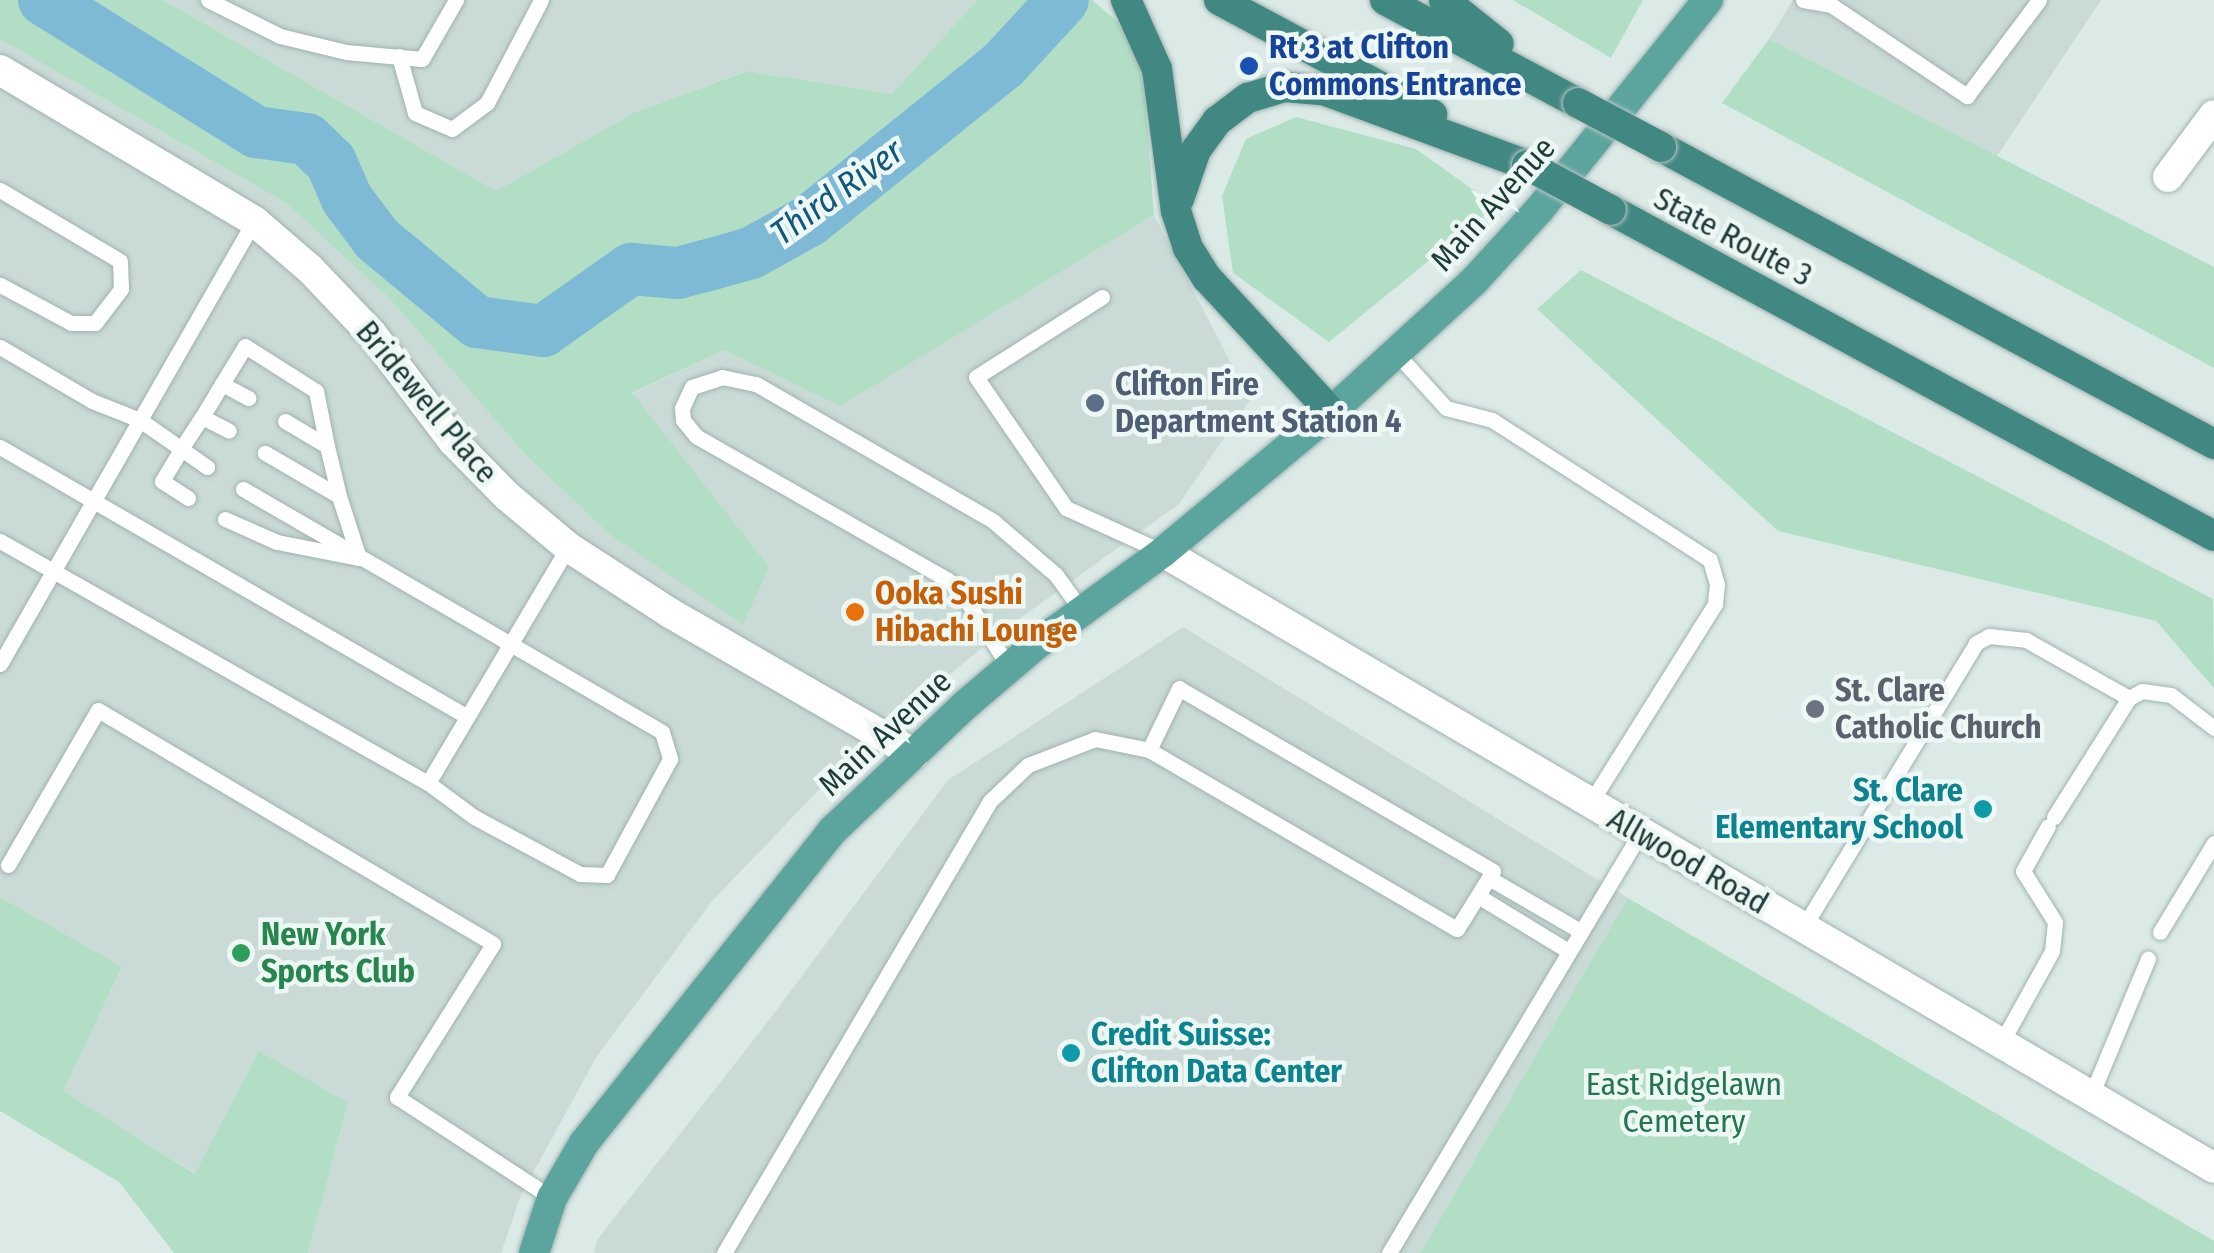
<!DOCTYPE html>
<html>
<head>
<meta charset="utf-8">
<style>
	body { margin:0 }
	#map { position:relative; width:2214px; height:1253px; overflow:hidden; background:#dceae7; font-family:"Fira Sans Condensed",sans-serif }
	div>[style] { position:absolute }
	.built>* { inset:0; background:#cadad6 }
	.green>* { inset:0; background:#b2dec6 }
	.river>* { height:52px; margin:-26px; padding:0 26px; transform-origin:26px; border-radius:26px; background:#7eb9d6 }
	.roads { filter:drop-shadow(0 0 2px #9fb2af) drop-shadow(0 0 2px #9fb2af) }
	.service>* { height:15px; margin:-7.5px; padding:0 7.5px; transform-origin:7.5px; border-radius:7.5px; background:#fff }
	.minor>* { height:30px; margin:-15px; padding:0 15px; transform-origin:15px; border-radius:15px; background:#fff }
	.secondary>* { height:30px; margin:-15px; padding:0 15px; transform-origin:15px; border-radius:15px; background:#fff }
	.primary>* { height:30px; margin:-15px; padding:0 15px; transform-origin:15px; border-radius:15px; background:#5ca59e }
	.trunk>* { height:30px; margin:-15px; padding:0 15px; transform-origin:15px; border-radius:15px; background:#418882 }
	.bridges { filter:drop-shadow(0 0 2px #bbc4c3) drop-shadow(0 0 2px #bbc4c3) }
	.trunk-bridge>* { height:30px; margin:-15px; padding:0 15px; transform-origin:15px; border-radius:15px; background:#418882 }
	.dots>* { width:28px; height:28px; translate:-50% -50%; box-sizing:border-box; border:5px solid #edf7f4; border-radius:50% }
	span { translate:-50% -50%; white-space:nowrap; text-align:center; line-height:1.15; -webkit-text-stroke:9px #edf7f4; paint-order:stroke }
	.transit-label { font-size:32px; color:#164399; font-weight:700 }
	.left { translate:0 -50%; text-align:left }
	.street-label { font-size:32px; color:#1d3b38 }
	.service-label { font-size:32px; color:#4e5e75; font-weight:700 }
	.food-label { font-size:32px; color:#c56008; font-weight:700 }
	.worship-label { font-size:32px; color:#5b616d; font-weight:700 }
	.culture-label { font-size:32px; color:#0d838f; font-weight:700 }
	.right { translate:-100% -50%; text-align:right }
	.leisure-label { font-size:32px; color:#27864d; font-weight:700 }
	.park-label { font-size:32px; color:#247551 }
	.water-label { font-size:35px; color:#12587b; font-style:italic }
</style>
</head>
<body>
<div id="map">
	<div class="built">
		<i style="clip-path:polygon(163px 0,977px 0,892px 94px,746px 71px,633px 113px,496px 191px)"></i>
		<i style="clip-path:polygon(1793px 0,2101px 0,1997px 156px,1769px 39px)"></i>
		<i style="clip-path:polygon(0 39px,286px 203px,389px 298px,526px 455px,610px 535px,742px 623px,768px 567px,632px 394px,724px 350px,840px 405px,1154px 215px,1250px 400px,1179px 504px,1004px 630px,857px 750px,713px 900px,597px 1056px,521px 1195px,501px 1253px,308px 1253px,348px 1104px,259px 1051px,196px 1174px,62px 1091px,122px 968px,0 897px)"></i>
		<i style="clip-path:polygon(1183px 627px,1628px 898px,1420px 1253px,594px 1253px,597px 1240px,766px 1024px,948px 780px)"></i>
	</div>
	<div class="green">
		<i style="clip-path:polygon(0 0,163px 0,496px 191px,633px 113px,747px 71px,892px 94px,977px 0,1092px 0,1116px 20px,1142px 58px,1154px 215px,840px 406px,724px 350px,632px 393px,769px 567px,743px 624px,610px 535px,526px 455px,389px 298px,286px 203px,0 39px)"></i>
		<i style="clip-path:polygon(1513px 0,1643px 0,1611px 58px)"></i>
		<i style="clip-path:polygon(1769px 39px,2214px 267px,2214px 368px,1722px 103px)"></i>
		<i style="clip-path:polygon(1296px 117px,1416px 149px,1496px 206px,1329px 342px,1233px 273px,1222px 196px,1246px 139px)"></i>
		<i style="clip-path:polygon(1581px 270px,2213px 599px,2214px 688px,2156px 621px,1778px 531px,1537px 309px)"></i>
		<i style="clip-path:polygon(0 897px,122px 967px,63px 1091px,195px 1174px,259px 1051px,348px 1103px,308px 1253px,174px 1253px,119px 1182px,0 1111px)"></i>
		<i style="clip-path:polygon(1628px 898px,2214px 1241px,2214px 1253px,1420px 1253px)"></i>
	</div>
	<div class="river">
		<i style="left:44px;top:0;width:250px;rotate:31.9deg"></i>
		<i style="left:256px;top:132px;width:51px;rotate:7.8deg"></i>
		<i style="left:307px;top:139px;width:33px;rotate:44deg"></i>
		<i style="left:331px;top:162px;width:40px;rotate:66.6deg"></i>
		<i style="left:347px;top:199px;width:50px;rotate:53.1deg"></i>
		<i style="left:377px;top:239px;width:130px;rotate:39.7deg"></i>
		<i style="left:477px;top:322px;width:67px;rotate:7.8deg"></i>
		<i style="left:543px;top:331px;width:108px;rotate:-35.2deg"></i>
		<i style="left:631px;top:269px;width:47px;rotate:4.9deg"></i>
		<i style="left:678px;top:273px;width:28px;rotate:-15deg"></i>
		<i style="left:705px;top:266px;width:48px;rotate:-15.8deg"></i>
		<i style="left:751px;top:253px;width:66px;rotate:-28.9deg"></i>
		<i style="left:809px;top:221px;width:249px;rotate:-38.8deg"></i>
		<i style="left:1003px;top:65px;width:88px;rotate:-47.3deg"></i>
	</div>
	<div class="roads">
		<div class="service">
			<i style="left:208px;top:0;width:80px;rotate:26.6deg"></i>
			<i style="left:280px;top:36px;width:68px;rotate:13.6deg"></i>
			<i style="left:346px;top:52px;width:76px;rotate:5.3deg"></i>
			<i style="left:422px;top:59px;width:68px;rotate:-60deg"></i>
			<i style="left:1803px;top:0;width:28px;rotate:10deg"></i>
			<i style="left:1831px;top:5px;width:164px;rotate:33.8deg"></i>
			<i style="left:1967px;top:96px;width:120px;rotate:-53.1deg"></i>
			<i style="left:399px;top:56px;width:59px;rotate:74.3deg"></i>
			<i style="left:415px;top:113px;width:40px;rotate:23.4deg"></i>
			<i style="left:452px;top:129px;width:44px;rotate:-36.6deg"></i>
			<i style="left:487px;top:103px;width:116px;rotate:-62.3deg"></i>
			<i style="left:0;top:190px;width:139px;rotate:30.6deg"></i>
			<i style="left:120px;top:261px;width:28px;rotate:88deg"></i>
			<i style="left:121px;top:289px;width:43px;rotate:127.4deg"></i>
			<i style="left:95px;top:323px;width:24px;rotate:180deg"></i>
			<i style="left:71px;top:323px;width:81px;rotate:-151.8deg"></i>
			<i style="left:1102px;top:297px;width:149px;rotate:147.6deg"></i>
			<i style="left:976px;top:377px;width:159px;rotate:55.5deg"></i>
			<i style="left:1066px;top:508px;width:107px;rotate:24.4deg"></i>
			<i style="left:0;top:347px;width:107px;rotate:30.4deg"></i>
			<i style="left:92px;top:401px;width:52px;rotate:21.6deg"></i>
			<i style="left:140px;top:420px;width:82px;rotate:35deg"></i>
			<i style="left:1397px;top:354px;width:73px;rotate:47.8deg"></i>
			<i style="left:1446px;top:408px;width:48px;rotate:14.6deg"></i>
			<i style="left:1492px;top:420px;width:259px;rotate:32.7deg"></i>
			<i style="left:1710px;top:560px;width:25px;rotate:74deg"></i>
			<i style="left:1717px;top:584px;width:20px;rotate:96deg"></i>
			<i style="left:1715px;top:604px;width:235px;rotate:122.1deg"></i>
			<i style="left:222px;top:384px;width:44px;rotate:-58.8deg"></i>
			<i style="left:245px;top:346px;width:84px;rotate:32.4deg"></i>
			<i style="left:316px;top:391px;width:56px;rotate:78.7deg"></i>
			<i style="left:202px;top:417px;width:39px;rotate:-59deg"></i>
			<i style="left:222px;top:384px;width:30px;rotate:28deg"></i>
			<i style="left:285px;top:421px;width:49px;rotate:30.8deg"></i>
			<i style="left:327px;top:446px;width:51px;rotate:76.5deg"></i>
			<i style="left:0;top:447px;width:538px;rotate:30deg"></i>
			<i style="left:243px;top:489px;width:484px;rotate:30.1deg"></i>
			<i style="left:662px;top:732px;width:28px;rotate:73deg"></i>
			<i style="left:670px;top:759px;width:132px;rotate:118.5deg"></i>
			<i style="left:607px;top:875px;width:27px;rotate:-178deg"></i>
			<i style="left:580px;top:874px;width:120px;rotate:-151.7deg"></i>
			<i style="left:474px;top:817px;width:57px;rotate:-143.5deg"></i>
			<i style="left:188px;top:498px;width:31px;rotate:-147deg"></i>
			<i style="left:162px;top:481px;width:37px;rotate:-59deg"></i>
			<i style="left:181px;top:449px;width:38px;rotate:-57deg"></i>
			<i style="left:202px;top:417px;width:30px;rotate:27deg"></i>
			<i style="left:225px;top:519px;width:57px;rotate:23.9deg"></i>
			<i style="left:277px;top:542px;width:84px;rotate:11deg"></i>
			<i style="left:359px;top:558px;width:65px;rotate:-107.9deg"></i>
			<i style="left:339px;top:496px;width:86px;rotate:-149.8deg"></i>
			<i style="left:0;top:541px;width:492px;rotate:29.5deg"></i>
			<i style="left:428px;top:783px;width:274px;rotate:-59.3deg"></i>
			<i style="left:0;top:664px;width:511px;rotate:-60.17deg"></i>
			<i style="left:1009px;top:667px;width:89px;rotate:-122.6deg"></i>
			<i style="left:961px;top:592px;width:18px;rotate:-137deg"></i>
			<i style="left:948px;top:580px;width:290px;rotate:-150.3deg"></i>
			<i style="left:696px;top:436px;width:21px;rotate:-129deg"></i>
			<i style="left:683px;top:420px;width:12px;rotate:-95deg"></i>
			<i style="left:682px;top:408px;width:23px;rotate:-65deg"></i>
			<i style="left:692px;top:387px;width:32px;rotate:-18deg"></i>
			<i style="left:722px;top:377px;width:35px;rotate:12deg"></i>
			<i style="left:756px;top:384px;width:274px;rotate:30deg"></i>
			<i style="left:993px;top:521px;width:83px;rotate:40.6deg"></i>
			<i style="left:1056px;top:575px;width:44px;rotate:54.2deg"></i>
			<i style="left:2054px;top:817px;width:141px;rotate:-57.8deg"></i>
			<i style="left:2129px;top:698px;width:15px;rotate:-28deg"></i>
			<i style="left:2142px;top:691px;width:29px;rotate:8deg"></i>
			<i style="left:2171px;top:695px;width:54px;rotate:37.5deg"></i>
			<i style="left:8px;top:865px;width:179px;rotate:-59.9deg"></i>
			<i style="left:98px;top:710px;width:459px;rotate:30.6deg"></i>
			<i style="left:493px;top:944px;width:181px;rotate:122.1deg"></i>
			<i style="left:397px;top:1097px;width:185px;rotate:33.1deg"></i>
			<i style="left:1489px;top:878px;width:105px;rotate:30.2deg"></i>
			<i style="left:1478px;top:896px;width:105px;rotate:31.4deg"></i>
			<i style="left:1803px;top:928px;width:333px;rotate:-58.7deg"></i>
			<i style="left:1976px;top:643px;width:15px;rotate:-28deg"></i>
			<i style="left:1989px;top:636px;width:37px;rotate:6deg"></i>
			<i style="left:2026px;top:640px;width:118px;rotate:29.4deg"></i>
			<i style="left:2160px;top:932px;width:104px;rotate:-58.8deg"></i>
			<i style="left:2000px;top:1045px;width:107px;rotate:-61deg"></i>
			<i style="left:2052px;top:951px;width:29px;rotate:-84deg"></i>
			<i style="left:2055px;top:922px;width:60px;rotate:-122.1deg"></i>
			<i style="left:2023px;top:871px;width:51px;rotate:-60.9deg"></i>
			<i style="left:2090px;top:1098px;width:151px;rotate:-67.4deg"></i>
			<i style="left:724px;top:1253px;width:524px;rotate:-59.52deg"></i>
			<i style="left:990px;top:801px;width:52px;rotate:-43.5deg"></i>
			<i style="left:1028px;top:765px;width:72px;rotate:-21.2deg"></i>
			<i style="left:1095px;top:739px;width:55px;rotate:11.5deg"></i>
			<i style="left:1149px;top:750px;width:356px;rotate:30.2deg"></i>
			<i style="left:1457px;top:929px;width:68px;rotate:-58.2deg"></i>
			<i style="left:1493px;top:871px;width:363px;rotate:-149.8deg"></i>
			<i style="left:1179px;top:688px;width:69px;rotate:115.8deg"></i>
			<i style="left:1389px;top:1253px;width:489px;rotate:-59.1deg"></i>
		</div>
		<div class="minor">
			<i style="left:0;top:70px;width:295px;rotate:30.7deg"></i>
			<i style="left:254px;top:221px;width:74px;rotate:40.6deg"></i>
			<i style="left:310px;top:269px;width:90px;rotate:46.4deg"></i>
			<i style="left:372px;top:334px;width:134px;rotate:52.9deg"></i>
			<i style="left:453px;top:441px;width:77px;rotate:45.5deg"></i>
			<i style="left:507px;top:496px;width:80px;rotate:39.9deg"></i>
			<i style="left:568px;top:547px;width:121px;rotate:32.9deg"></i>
			<i style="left:670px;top:613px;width:282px;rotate:30deg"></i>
			<i style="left:2168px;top:177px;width:77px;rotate:-53.4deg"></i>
		</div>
		<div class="secondary">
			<i style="left:1163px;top:552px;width:1218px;rotate:30.37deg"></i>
		</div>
		<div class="primary">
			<i style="left:534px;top:1253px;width:58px;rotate:-71.9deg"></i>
			<i style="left:552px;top:1198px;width:64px;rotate:-59.8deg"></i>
			<i style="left:584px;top:1143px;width:399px;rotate:-51.5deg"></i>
			<i style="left:832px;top:831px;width:182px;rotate:-43.4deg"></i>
			<i style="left:964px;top:706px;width:96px;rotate:-40.3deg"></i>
			<i style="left:1037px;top:644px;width:156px;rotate:-36.1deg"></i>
			<i style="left:1163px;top:552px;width:219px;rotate:-39.8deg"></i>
			<i style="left:1331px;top:412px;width:193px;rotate:-42.5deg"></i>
			<i style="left:1473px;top:282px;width:98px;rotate:-47.5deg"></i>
			<i style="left:1539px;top:210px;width:270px;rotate:-51.2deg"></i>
		</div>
		<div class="trunk">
			<i style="left:1126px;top:0;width:76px;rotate:65.8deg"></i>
			<i style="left:1157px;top:69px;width:143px;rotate:82.4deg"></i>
			<i style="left:1176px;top:211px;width:39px;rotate:72deg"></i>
			<i style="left:1188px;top:248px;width:36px;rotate:58deg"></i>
			<i style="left:1207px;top:278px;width:183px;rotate:47.2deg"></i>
			<i style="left:1219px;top:0;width:242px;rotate:28.2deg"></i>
			<i style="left:1385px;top:0;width:219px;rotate:28.1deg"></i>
			<i style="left:1444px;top:0;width:70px;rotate:38.7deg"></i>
			<i style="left:1661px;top:147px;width:628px;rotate:28.24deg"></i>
			<i style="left:1179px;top:199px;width:52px;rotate:-70.9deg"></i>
			<i style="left:1196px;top:150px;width:36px;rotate:-54deg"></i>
			<i style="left:1217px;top:121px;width:39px;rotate:-37deg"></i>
			<i style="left:1248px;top:98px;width:39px;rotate:-17deg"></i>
			<i style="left:1285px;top:87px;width:38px;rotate:5deg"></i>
			<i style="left:1323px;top:90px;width:217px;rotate:20.2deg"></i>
			<i style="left:1611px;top:210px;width:685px;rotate:28.4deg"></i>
		</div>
	</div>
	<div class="bridges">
		<div class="trunk-bridge">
			<i style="left:1578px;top:103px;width:94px;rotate:27.9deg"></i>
			<i style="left:1527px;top:165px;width:95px;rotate:28.2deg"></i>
		</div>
	</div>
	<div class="dots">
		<i style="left:1249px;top:66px;background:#1a4fb4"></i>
		<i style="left:1095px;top:403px;background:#5c6f8a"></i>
		<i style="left:855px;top:612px;background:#e8710a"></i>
		<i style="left:1815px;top:709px;background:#6b7280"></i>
		<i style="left:1983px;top:809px;background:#0f9aa8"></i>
		<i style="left:241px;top:953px;background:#2e9e5b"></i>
		<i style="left:1071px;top:1053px;background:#0f9aa8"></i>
	</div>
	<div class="transit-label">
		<span class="left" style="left:1269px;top:66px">Rt 3 at Clifton<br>Commons Entrance</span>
	</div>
	<div class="street-label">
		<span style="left:1493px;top:204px;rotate:-48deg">Main Avenue</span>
		<span style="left:1733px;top:237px;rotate:28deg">State Route 3</span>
		<span style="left:427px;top:402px;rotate:50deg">Bridewell Place</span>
		<span style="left:885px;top:733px;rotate:-43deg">Main Avenue</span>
		<span style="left:1688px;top:861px;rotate:30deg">Allwood Road</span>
	</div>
	<div class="service-label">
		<span class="left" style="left:1115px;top:403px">Clifton Fire<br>Department Station 4</span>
	</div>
	<div class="food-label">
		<span class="left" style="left:875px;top:612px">Ooka Sushi<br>Hibachi Lounge</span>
	</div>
	<div class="worship-label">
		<span class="left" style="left:1835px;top:709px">St. Clare<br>Catholic Church</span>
	</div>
	<div class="culture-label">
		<span class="right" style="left:1963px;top:809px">St. Clare<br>Elementary School</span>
		<span class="left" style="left:1091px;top:1053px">Credit Suisse:<br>Clifton Data Center</span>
	</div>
	<div class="leisure-label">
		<span class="left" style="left:261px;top:953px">New York<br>Sports Club</span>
	</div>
	<div class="park-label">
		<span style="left:1684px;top:1103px">East Ridgelawn<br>Cemetery</span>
	</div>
	<div class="water-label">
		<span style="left:837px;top:192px;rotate:-36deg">Third River</span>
	</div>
</div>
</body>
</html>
